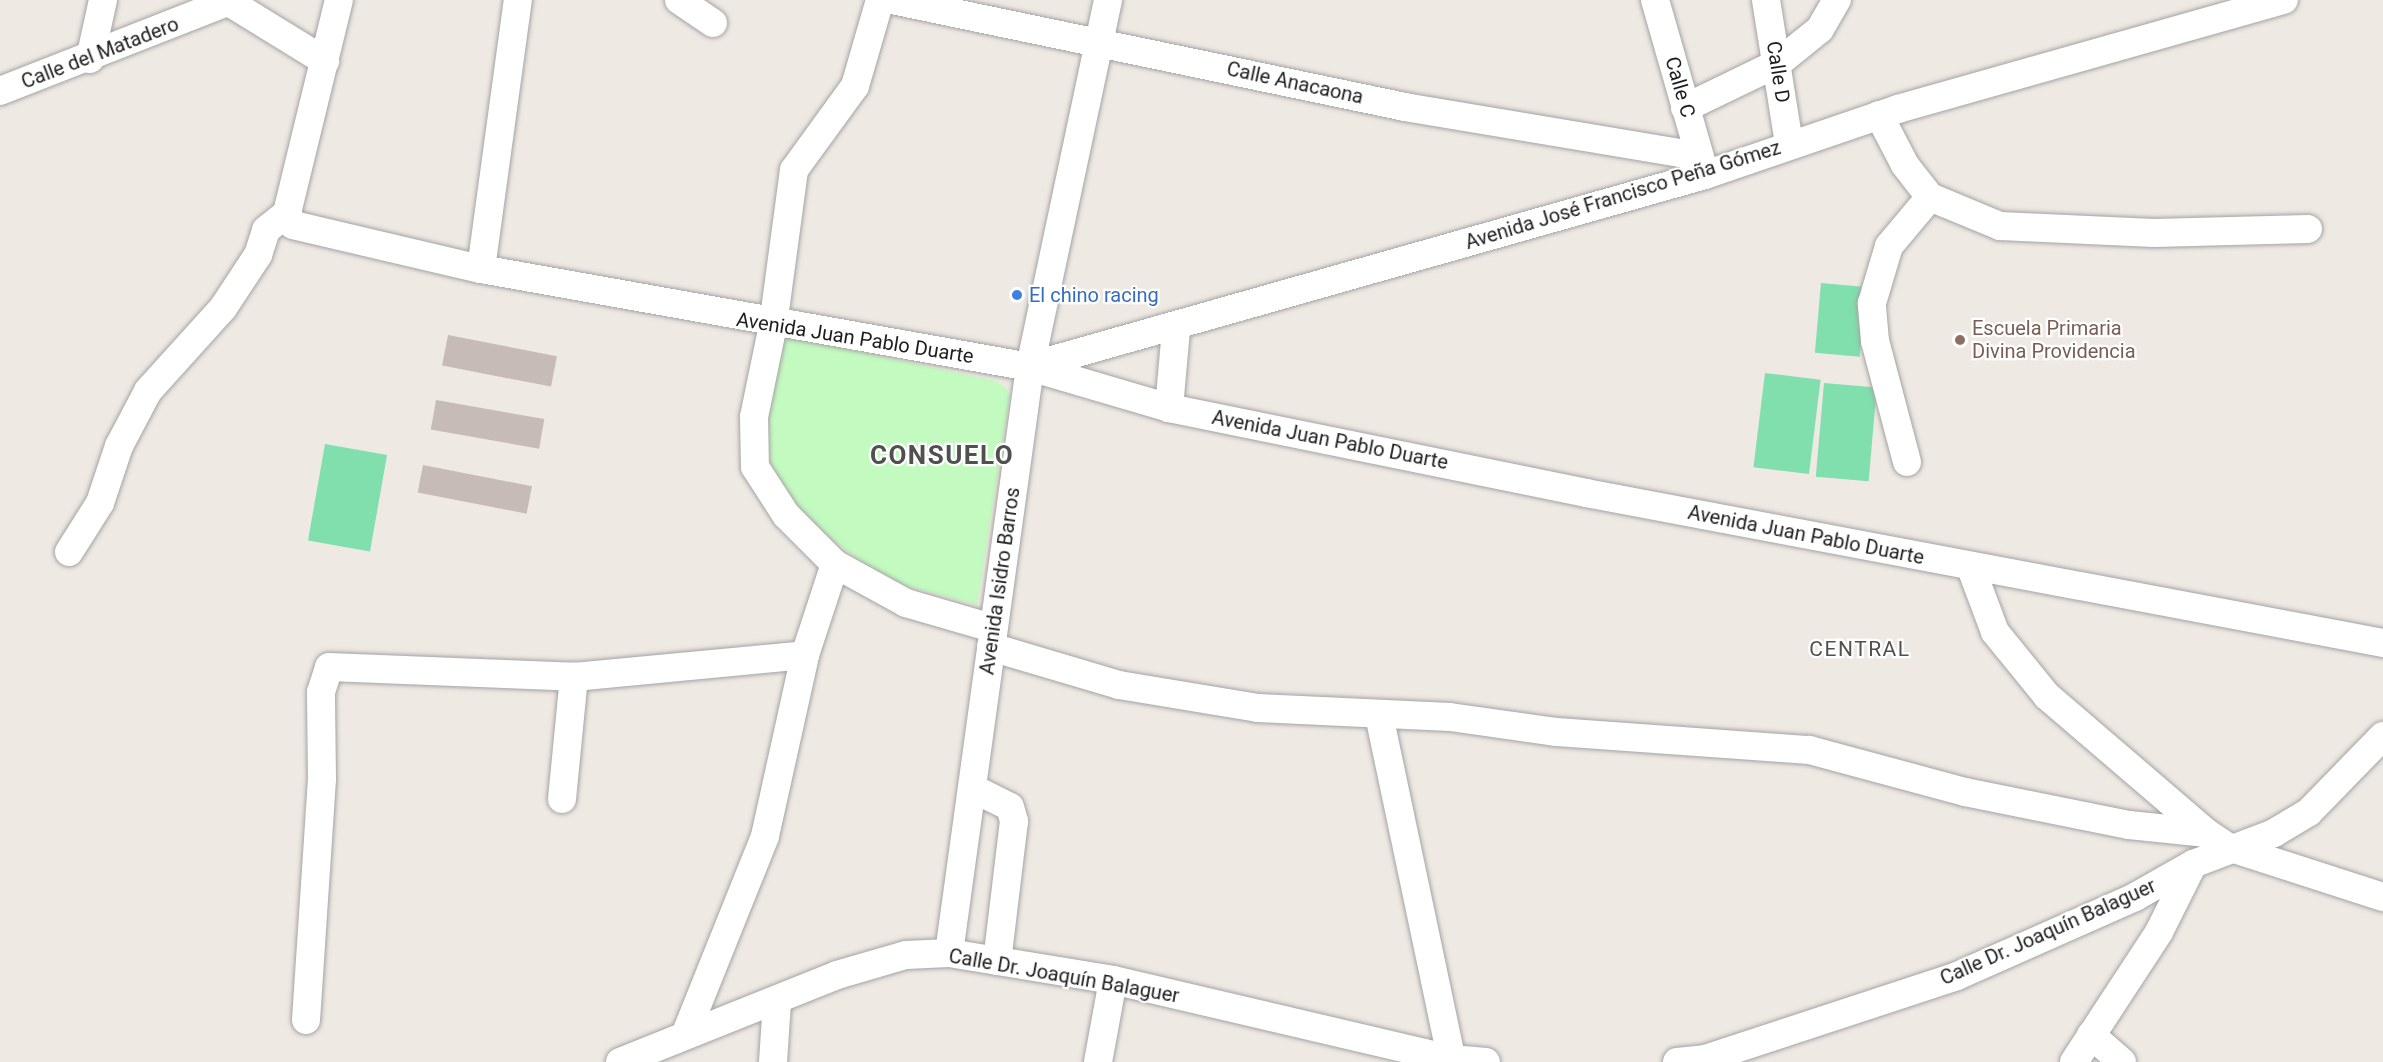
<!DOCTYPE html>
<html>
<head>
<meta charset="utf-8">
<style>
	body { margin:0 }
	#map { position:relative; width:2383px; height:1062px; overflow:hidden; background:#efe9e3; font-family:Roboto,sans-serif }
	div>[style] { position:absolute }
	.park>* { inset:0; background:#c3fabf }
	.pitch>* { inset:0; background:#80dfad; transform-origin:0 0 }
	.building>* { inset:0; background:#c6bbb6; transform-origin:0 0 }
	.roads { filter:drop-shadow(0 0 2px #a4a4a4) drop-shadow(0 0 2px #a4a4a4) }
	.minor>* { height:28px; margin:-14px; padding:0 14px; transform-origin:14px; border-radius:14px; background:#fff }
	.dots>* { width:16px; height:16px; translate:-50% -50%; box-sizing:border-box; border:3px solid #fff; border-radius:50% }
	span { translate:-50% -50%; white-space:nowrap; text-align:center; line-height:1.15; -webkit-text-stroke:4.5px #fff; paint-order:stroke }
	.street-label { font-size:20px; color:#1d1d1d }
	.shop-label { font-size:20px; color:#366cbe }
	.left { translate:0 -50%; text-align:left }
	.education-label { font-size:20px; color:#785e54 }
	.neighbourhood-label { font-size:21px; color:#505050; letter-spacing:1.5px }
	.district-label { font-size:26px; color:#505050; font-weight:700; letter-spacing:1.5px }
</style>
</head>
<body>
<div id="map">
	<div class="park">
		<i style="clip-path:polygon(784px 336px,996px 381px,1005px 387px,1010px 396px,977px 605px,886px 580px,798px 514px,771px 476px,769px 417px)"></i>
	</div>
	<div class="pitch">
		<i style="left:1821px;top:283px;width:45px;height:70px;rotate:5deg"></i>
		<i style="left:1765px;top:373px;width:56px;height:95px;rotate:7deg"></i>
		<i style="left:1824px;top:383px;width:53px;height:94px;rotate:5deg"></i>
		<i style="left:325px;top:444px;width:63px;height:98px;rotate:10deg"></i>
	</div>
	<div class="building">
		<i style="left:448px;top:335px;width:111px;height:31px;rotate:11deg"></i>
		<i style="left:436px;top:400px;width:110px;height:30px;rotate:10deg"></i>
		<i style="left:423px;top:465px;width:111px;height:28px;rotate:11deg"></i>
	</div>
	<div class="roads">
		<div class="minor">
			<i style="left:679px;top:0;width:41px;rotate:34.1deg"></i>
			<i style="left:880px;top:0;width:90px;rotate:106.2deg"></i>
			<i style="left:855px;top:86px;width:104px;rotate:126deg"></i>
			<i style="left:794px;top:170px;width:156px;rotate:97.7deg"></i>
			<i style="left:773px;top:325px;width:94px;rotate:101.7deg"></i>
			<i style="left:754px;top:417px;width:50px;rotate:88.9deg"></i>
			<i style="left:755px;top:467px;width:57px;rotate:57.1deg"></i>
			<i style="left:786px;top:515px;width:69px;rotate:45deg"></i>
			<i style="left:835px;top:564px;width:81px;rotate:28.8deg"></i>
			<i style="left:906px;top:603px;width:90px;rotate:16.2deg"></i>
			<i style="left:892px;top:0;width:524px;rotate:11.78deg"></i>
			<i style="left:1405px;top:107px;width:298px;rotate:9.5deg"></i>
			<i style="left:1655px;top:0;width:178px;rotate:74deg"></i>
			<i style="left:1766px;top:0;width:146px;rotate:80.9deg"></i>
			<i style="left:229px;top:2px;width:113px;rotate:31.6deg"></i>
			<i style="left:90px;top:59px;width:60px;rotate:-77.6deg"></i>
			<i style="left:0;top:91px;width:249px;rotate:-21.4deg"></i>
			<i style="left:1685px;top:108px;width:103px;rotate:-25.8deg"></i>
			<i style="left:1778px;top:63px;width:54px;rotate:-39deg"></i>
			<i style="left:1820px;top:29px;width:34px;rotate:-60deg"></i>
			<i style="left:1879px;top:115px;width:56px;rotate:62.5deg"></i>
			<i style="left:1905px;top:165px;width:41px;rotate:52deg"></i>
			<i style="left:1930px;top:197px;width:76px;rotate:22.5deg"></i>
			<i style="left:2000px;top:226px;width:154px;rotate:2.6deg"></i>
			<i style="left:2154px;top:233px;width:154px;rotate:-1.5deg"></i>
			<i style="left:287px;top:213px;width:13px;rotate:63deg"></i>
			<i style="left:293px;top:225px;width:193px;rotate:13.2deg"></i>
			<i style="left:481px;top:269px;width:558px;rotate:10.12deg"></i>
			<i style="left:1030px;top:367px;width:145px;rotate:16.4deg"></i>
			<i style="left:1169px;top:408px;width:426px;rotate:11.5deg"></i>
			<i style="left:1586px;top:493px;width:811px;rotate:10.66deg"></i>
			<i style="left:481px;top:269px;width:272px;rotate:-82.2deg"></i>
			<i style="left:1031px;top:366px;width:701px;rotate:-15.82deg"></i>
			<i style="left:1705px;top:175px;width:204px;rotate:-18.9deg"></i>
			<i style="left:1898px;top:109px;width:401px;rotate:-15.8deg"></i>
			<i style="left:1169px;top:408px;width:79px;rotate:-84.9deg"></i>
			<i style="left:1907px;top:462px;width:125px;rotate:-104.8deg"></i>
			<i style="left:1875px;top:341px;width:38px;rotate:-95deg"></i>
			<i style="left:1872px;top:303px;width:59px;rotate:-73.4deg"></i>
			<i style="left:1889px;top:246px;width:64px;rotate:-50.1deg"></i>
			<i style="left:69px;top:552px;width:58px;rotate:-57.7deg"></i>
			<i style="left:100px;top:503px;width:60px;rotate:-71.6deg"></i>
			<i style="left:119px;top:446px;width:62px;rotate:-62.2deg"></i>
			<i style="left:148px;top:391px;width:112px;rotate:-47.9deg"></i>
			<i style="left:223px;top:308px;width:64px;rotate:-56.6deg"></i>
			<i style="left:258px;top:255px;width:26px;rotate:-72deg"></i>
			<i style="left:266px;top:230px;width:27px;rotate:-39deg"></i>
			<i style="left:287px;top:213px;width:219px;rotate:-76.3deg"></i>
			<i style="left:1971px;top:568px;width:68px;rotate:69.4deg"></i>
			<i style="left:1995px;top:632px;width:82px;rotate:50.9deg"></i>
			<i style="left:2047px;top:696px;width:211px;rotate:40.6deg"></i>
			<i style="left:2207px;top:833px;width:25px;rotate:34deg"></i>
			<i style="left:2228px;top:847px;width:163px;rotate:17.9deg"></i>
			<i style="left:991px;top:647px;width:134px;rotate:16.5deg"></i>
			<i style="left:1119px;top:685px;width:141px;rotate:9.4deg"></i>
			<i style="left:1258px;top:708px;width:192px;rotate:2.7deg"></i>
			<i style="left:1450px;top:717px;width:108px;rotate:8deg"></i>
			<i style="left:1557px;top:732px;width:253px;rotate:4.1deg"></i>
			<i style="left:1809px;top:750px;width:162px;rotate:15.1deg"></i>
			<i style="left:1965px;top:792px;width:167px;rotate:11.4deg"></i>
			<i style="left:2129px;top:825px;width:78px;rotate:5.9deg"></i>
			<i style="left:1379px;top:715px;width:355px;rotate:78.1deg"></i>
			<i style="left:972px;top:788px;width:42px;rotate:26.6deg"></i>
			<i style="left:1010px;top:807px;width:15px;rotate:74deg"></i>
			<i style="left:1014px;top:821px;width:141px;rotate:96.9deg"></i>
			<i style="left:562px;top:799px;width:123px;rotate:-84.4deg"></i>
			<i style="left:949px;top:953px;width:592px;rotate:-82.13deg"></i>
			<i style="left:1030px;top:367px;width:375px;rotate:-78deg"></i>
			<i style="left:306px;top:1020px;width:242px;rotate:-86.2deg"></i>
			<i style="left:322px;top:779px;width:87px;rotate:-90.7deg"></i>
			<i style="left:321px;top:692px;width:26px;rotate:-72deg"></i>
			<i style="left:329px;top:667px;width:245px;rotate:2.3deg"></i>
			<i style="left:574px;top:677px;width:232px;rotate:-5.4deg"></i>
			<i style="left:686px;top:1033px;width:212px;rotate:-68.1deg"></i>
			<i style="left:765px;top:836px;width:185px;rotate:-77.5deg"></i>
			<i style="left:805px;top:655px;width:96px;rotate:-71.8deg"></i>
			<i style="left:2091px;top:1035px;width:41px;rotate:41.1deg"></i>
			<i style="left:620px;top:1062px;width:234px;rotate:-21.8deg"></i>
			<i style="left:837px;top:975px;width:72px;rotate:-16.2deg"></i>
			<i style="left:906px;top:955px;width:43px;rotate:-2.7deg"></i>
			<i style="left:949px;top:953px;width:166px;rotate:9.3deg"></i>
			<i style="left:1113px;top:980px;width:347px;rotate:13.2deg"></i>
			<i style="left:1451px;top:1059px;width:35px;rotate:5deg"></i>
			<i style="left:773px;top:1062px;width:60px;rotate:-86.2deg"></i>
			<i style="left:1098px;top:1062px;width:83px;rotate:-79.6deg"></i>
			<i style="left:1677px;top:1062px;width:28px;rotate:-6deg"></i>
			<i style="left:1705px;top:1059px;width:265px;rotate:-18.2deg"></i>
			<i style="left:1957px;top:976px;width:195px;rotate:-23.9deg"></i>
			<i style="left:2135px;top:897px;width:67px;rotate:-29.6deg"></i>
			<i style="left:2193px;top:864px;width:87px;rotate:-20.9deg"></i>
			<i style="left:2274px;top:833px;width:41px;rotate:-31deg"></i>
			<i style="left:2309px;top:812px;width:106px;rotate:-45.8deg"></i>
			<i style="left:2074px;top:1062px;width:155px;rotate:-56.8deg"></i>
			<i style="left:2159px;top:932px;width:76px;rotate:-63.4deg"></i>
		</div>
	</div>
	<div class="dots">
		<i style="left:1017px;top:295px;background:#3f7fe0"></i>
		<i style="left:1960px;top:340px;background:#8d6e63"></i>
	</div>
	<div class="street-label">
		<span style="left:100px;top:53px;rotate:-21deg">Calle del Matadero</span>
		<span style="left:1778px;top:72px;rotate:81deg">Calle D</span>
		<span style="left:1295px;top:83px;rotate:12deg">Calle Anacaona</span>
		<span style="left:1680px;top:87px;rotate:74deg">Calle C</span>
		<span style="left:1623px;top:195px;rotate:-17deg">Avenida José Francisco Peña Gómez</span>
		<span style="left:855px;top:338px;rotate:9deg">Avenida Juan Pablo Duarte</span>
		<span style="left:1330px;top:440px;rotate:11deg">Avenida Juan Pablo Duarte</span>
		<span style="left:1806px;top:535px;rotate:11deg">Avenida Juan Pablo Duarte</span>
		<span style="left:1000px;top:581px;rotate:-82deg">Avenida Isidro Barros</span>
		<span style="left:2048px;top:932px;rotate:-24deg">Calle Dr. Joaquín Balaguer</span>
		<span style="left:1064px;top:976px;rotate:10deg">Calle Dr. Joaquín Balaguer</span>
	</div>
	<div class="shop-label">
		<span class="left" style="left:1029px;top:295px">El chino racing</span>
	</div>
	<div class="education-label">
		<span class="left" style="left:1972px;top:340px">Escuela Primaria<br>Divina Providencia</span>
	</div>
	<div class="neighbourhood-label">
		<span style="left:1860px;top:649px">CENTRAL</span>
	</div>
	<div class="district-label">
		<span style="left:942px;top:456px">CONSUELO</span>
	</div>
</div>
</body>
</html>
